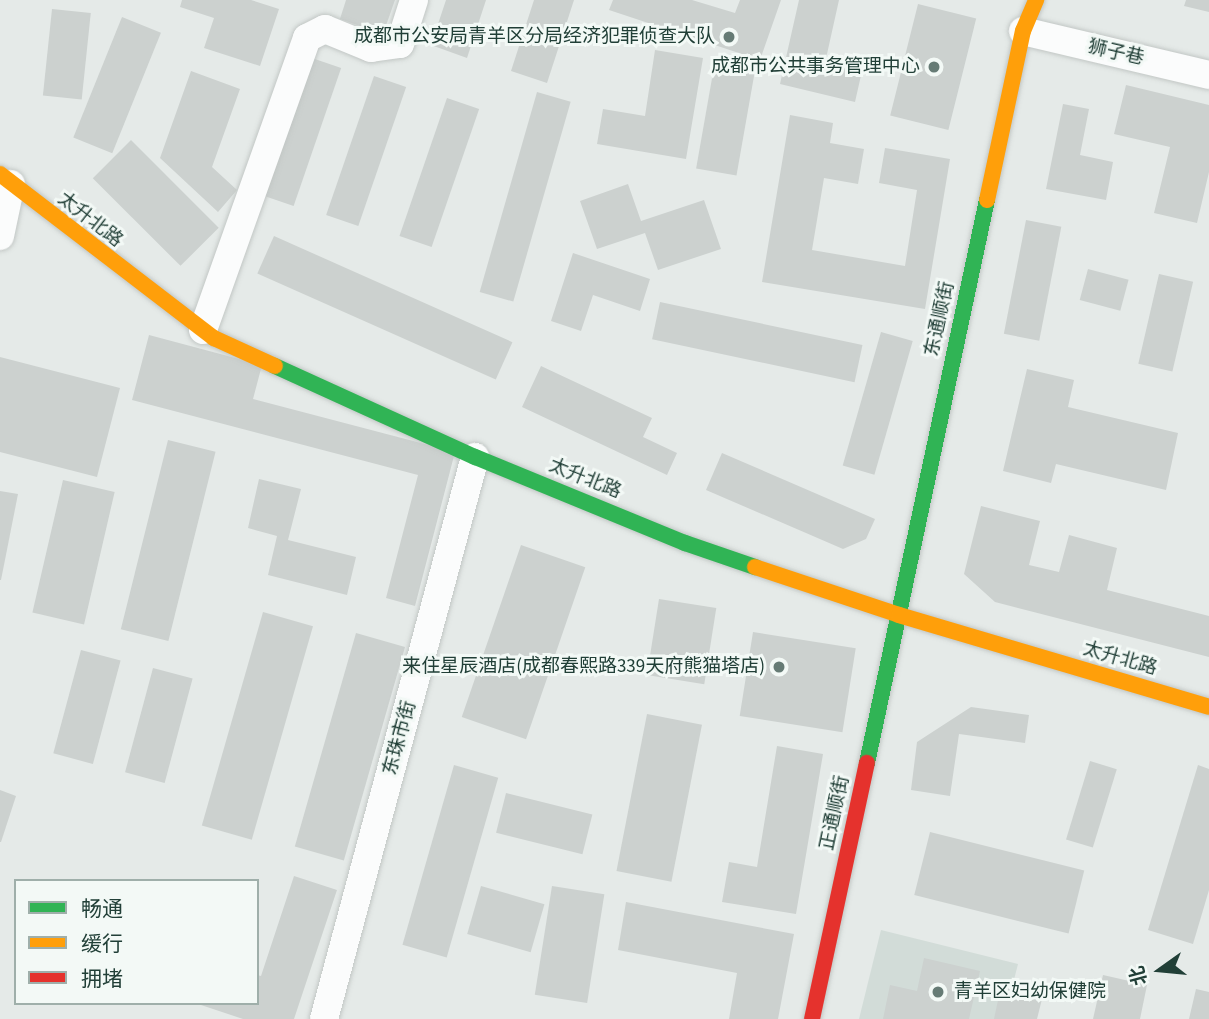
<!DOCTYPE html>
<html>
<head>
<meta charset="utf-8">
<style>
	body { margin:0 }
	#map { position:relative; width:1209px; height:1019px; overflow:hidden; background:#e5eae8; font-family:"Source Sans 3","Noto Sans SC",sans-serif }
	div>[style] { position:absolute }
	.built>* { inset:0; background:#d2dcd8 }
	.building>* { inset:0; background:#ccd1cf; transform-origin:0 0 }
	.roads { filter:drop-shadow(0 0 2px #c2c7c5) drop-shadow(0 0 2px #c2c7c5) }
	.street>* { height:28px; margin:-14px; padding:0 14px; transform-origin:14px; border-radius:14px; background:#fbfcfc }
	.fast>* { height:16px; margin:-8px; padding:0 8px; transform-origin:8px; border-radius:8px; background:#30b455 }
	.slow>* { height:16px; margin:-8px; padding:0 8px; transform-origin:8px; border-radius:8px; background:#ff9f0a }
	.jam>* { height:16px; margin:-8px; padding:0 8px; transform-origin:8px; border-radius:8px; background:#e5322d }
	.dots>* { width:19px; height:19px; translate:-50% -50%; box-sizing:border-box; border:4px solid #f3f9f6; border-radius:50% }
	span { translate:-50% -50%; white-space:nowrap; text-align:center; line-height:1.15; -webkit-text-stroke:6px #f3f9f6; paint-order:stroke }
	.poi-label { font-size:19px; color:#213f37 }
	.right { translate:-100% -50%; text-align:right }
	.left { translate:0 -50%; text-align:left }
	.street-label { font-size:19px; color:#213f37 }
	.legend { position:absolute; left:14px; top:879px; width:245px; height:126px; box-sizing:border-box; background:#f3f9f6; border:2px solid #9fafaa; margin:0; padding:9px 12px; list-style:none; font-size:21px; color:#213f37 }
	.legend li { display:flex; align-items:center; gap:14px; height:35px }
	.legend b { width:35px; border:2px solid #9fafaa }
	.north { position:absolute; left:1125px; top:935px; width:70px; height:70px; -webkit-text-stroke:5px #f3f9f6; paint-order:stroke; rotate:255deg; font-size:19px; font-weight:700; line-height:28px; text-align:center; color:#213f37 }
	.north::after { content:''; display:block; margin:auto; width:24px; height:32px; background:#213f37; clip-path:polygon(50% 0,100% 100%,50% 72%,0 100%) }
</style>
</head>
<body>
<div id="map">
	<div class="built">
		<i style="clip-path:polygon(881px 930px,1018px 964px,1004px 1019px,859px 1019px)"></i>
	</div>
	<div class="building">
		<i style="clip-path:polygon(182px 0,251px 0,279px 9px,260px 66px,204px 48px,214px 18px,180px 7px)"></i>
		<i style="clip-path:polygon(346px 0,395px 0,383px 34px,340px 19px)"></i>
		<i style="clip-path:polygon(446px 0,486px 0,467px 58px,431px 45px)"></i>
		<i style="clip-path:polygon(534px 0,574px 0,547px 83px,511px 71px)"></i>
		<i style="clip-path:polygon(613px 0,692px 0,735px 13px,740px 0,781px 0,760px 60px,609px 10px)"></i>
		<i style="clip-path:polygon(799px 0,839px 0,825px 63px,862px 71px,855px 102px,780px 84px)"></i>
		<i style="clip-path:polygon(1186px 0,1209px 0,1209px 12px,1184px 6px)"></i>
		<i style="left:918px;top:4px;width:60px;height:115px;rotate:14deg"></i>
		<i style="left:52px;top:9px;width:39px;height:87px;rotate:6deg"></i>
		<i style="left:122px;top:17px;width:42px;height:130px;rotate:22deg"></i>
		<i style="clip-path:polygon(655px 50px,703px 58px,686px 159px,597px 144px,603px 109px,645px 116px)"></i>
		<i style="left:309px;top:57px;width:34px;height:146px;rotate:19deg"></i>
		<i style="left:714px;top:67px;width:41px;height:103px;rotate:10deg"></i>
		<i style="clip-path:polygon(191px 71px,240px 89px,212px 167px,237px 190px,218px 212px,160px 158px)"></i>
		<i style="left:374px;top:76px;width:34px;height:147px;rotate:19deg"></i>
		<i style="clip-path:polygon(1126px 85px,1209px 105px,1209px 172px,1197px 223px,1154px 213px,1170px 147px,1114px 134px)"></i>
		<i style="left:537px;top:92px;width:35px;height:208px;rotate:16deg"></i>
		<i style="left:447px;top:98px;width:34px;height:146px;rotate:19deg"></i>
		<i style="clip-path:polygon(1063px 104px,1089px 109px,1080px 155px,1113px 162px,1106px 200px,1046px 189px)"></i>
		<i style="clip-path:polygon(790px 115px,833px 123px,830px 143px,864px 149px,858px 184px,824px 178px,812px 250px,905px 266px,917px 190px,879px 183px,885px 148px,950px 159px,925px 309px,762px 282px)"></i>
		<i style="left:131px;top:140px;width:124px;height:54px;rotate:45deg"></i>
		<i style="clip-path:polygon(628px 184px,641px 221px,704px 200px,721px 249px,658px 270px,645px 233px,597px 249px,580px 201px)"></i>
		<i style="left:1026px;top:220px;width:36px;height:116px;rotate:11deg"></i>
		<i style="left:274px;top:236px;width:261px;height:41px;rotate:24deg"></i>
		<i style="clip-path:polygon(573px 253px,650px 279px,640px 311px,593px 295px,581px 331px,551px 321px)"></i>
		<i style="left:1088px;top:269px;width:42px;height:32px;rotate:15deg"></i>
		<i style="left:1159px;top:274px;width:35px;height:92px;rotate:13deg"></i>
		<i style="left:660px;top:302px;width:207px;height:38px;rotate:12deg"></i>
		<i style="left:881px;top:332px;width:33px;height:139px;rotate:16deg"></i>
		<i style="clip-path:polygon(149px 335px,262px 365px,253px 399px,455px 452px,415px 606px,386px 598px,418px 475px,132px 400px)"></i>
		<i style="clip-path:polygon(0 357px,120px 388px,97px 477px,0 452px)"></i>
		<i style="clip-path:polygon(541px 366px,652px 418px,643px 437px,677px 453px,667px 475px,522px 407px)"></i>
		<i style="clip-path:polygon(1027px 369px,1074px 380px,1068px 407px,1178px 433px,1166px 490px,1056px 464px,1051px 483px,1003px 471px)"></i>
		<i style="left:168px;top:440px;width:49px;height:195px;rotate:14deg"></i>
		<i style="clip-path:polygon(722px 453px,875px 519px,866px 539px,843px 549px,706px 490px)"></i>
		<i style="clip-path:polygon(259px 479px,301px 489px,288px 540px,356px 557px,347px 595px,268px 575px,277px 536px,248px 528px)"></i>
		<i style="left:63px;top:480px;width:53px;height:136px;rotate:13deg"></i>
		<i style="clip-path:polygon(0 491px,18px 494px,1px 580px,0 580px)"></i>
		<i style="clip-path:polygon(981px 506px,1040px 521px,1029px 565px,1059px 572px,1069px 535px,1117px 548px,1107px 590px,1209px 616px,1209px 657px,995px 602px,964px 574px)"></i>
		<i style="left:521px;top:545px;width:68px;height:182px;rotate:19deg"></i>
		<i style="left:659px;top:599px;width:58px;height:77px;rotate:9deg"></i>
		<i style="left:263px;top:612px;width:52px;height:222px;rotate:16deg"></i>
		<i style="left:753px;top:632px;width:104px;height:85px;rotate:9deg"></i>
		<i style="left:356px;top:633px;width:51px;height:222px;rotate:16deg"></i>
		<i style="left:81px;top:650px;width:41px;height:107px;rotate:15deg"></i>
		<i style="left:153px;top:668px;width:41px;height:108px;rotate:15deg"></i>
		<i style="clip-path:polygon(971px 707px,1029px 715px,1025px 743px,959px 734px,950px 796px,911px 790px,917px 742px)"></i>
		<i style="left:647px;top:714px;width:56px;height:160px;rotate:11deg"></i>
		<i style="clip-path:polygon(777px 746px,823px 754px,796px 914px,722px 902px,729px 862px,757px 867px)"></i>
		<i style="left:1090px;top:761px;width:28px;height:82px;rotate:17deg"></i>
		<i style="left:454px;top:765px;width:46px;height:187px;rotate:16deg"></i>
		<i style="clip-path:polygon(1198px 765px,1209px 769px,1209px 890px,1193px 944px,1148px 930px)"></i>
		<i style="clip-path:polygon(0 790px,16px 796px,1px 842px,0 842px)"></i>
		<i style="left:506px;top:793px;width:89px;height:41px;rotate:14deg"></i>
		<i style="left:930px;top:832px;width:159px;height:65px;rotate:14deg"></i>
		<i style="clip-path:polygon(294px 876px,337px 890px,294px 1019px,243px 1019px,198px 1004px,257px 1003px,257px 975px,261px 976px)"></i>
		<i style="left:481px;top:886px;width:66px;height:50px;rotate:16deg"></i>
		<i style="left:552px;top:886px;width:53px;height:110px;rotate:9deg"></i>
		<i style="clip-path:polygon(626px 902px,794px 934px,778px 1019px,729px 1019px,737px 973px,618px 950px)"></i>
		<i style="clip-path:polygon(924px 958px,980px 971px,969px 1019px,883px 1019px,890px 985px,917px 991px)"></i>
		<i style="clip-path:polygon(1103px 975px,1147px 985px,1140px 1019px,1093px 1019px)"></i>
		<i style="clip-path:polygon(1001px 986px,1043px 995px,1037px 1019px,994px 1019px)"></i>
		<i style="clip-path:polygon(1196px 989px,1209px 992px,1209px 1019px,1189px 1019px)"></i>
	</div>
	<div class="roads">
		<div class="street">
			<i style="left:1023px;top:31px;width:191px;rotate:13.3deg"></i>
			<i style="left:0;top:236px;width:53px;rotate:-78.1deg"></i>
			<i style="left:203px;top:330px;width:310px;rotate:-70.4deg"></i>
			<i style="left:307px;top:38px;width:20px;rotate:-27deg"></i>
			<i style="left:325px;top:29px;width:50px;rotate:22.4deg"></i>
			<i style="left:371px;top:48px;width:29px;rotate:-8deg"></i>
			<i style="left:400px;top:44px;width:46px;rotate:-72.3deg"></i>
			<i style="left:324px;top:1019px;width:582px;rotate:-74.96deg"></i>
		</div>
		<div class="fast">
			<i style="left:275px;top:366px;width:220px;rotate:24.5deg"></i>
			<i style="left:475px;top:457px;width:227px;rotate:22.3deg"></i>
			<i style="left:685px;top:543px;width:74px;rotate:18.9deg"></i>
			<i style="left:867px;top:763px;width:576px;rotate:-77.97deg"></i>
		</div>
		<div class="slow">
			<i style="left:0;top:174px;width:270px;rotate:37.5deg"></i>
			<i style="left:214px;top:338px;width:67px;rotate:24.7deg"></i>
			<i style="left:987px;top:200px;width:173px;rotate:-78deg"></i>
			<i style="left:1023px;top:31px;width:34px;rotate:-67deg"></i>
			<i style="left:755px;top:567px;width:152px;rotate:18.4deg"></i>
			<i style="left:899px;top:615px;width:323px;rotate:16.5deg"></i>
		</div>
		<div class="jam">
			<i style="left:812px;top:1019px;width:262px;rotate:-77.9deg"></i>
		</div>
	</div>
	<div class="dots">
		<i style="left:729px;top:37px;background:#667b75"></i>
		<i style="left:934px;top:67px;background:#667b75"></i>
		<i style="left:779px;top:667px;background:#667b75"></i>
		<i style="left:938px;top:992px;background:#667b75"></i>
	</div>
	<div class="poi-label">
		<span class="right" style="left:715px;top:37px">成都市公安局青羊区分局经济犯罪侦查大队</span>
		<span class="right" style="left:920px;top:67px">成都市公共事务管理中心</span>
		<span class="right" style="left:765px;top:667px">来住星辰酒店(成都春熙路339天府熊猫塔店)</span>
		<span class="left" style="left:954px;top:992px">青羊区妇幼保健院</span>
	</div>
	<div class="street-label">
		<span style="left:1116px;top:53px;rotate:13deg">狮子巷</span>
		<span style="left:90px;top:220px;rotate:38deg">太升北路</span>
		<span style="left:940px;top:319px;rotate:-78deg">东通顺街</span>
		<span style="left:585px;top:479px;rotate:22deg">太升北路</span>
		<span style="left:1120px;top:659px;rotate:16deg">太升北路</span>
		<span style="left:400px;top:738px;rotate:-75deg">东珠市街</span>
		<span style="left:835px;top:813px;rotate:-78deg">正通顺街</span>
	</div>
	<ul class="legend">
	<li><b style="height:9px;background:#30b455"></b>畅通</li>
	<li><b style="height:9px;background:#ff9f0a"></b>缓行</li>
	<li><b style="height:9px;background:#e5322d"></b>拥堵</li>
	</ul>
	<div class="north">北</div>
</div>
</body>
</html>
